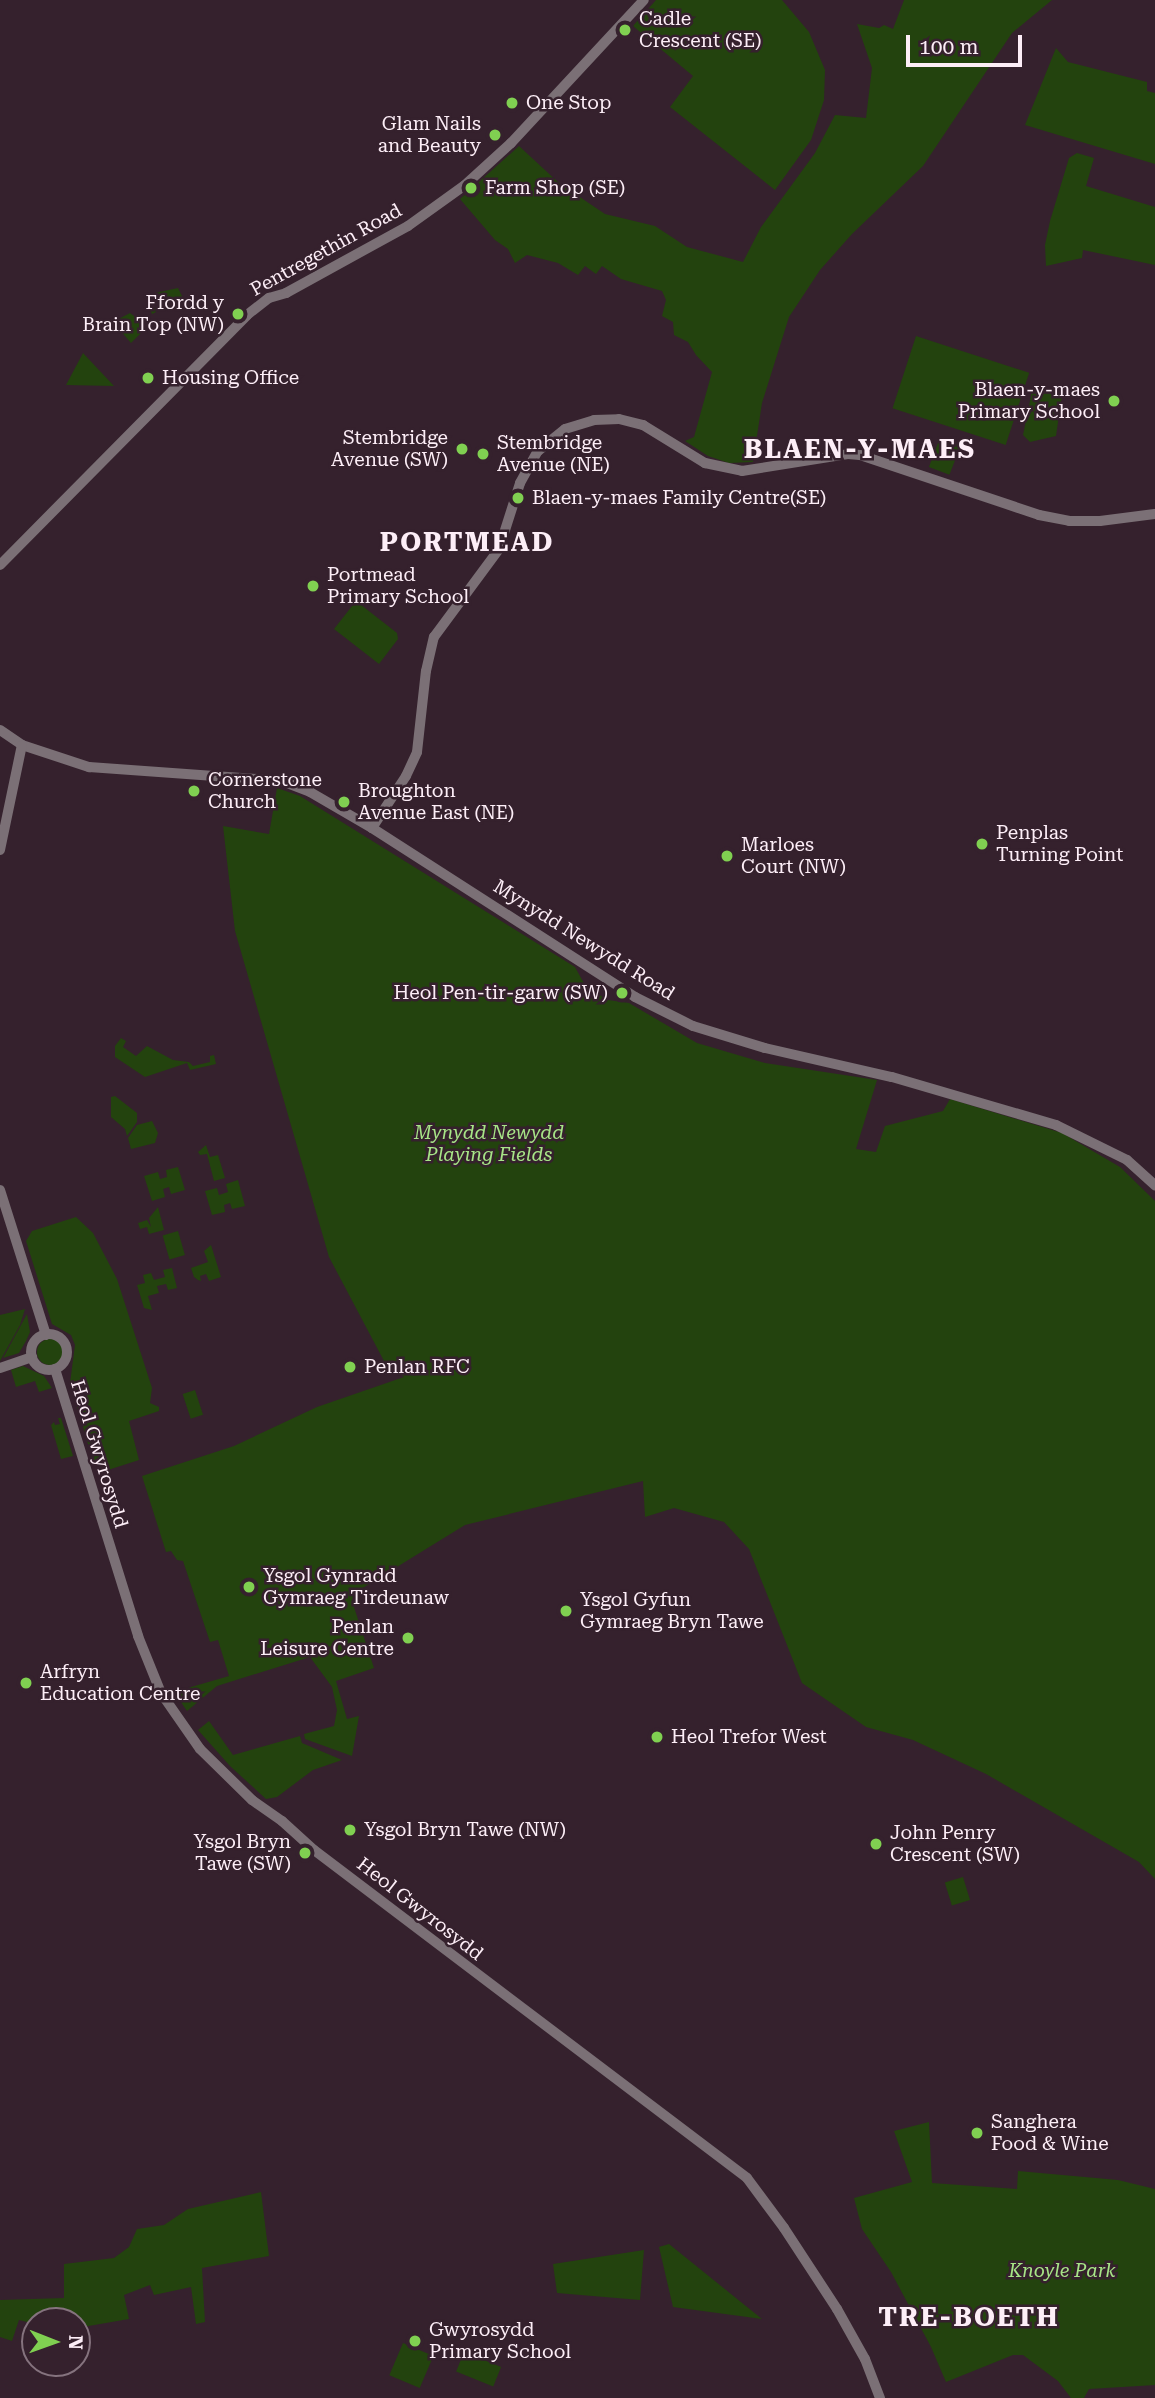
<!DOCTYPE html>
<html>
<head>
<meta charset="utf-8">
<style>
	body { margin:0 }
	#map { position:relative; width:1155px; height:2398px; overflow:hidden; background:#35212d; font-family:"Roboto Serif",serif }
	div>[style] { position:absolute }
	.green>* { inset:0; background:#23430e; transform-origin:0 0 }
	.round { border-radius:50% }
	.tertiary>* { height:10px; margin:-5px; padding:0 5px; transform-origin:5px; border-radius:5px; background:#7b7076 }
	.tertiary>.ring { margin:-5px; padding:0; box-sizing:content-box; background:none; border:10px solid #7b7076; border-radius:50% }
	.dots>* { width:19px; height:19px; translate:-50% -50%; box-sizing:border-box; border:4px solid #35212d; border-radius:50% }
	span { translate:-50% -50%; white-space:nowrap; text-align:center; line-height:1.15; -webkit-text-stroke:5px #35212d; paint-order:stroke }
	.poi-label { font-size:19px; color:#fdeef7 }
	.left { translate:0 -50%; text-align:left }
	.right { translate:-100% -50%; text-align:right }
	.street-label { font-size:19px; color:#fdeef7 }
	.park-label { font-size:19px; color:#a7e587; font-style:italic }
	.district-label { font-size:26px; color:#fdeef7; font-weight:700; letter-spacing:2px }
	.north { position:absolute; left:21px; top:2307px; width:70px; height:70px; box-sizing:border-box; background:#35212d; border:2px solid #85737e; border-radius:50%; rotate:91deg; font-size:19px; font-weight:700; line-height:28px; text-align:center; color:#fdeef7 }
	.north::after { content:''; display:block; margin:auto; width:24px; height:32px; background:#80d051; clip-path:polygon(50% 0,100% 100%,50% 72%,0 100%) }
	.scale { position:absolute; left:906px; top:35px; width:116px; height:32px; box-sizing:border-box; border:4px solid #fdeef7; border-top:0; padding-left:9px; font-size:21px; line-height:24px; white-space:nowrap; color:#fdeef7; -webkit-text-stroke:5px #35212d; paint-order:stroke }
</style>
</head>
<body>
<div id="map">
	<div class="green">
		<i style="clip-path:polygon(656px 0,782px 0,809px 32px,825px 70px,824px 100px,811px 140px,775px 190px,670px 107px,693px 76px,633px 26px)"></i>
		<i style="clip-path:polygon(904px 0,1052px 0,1012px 33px,923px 166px,852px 234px,820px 270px,789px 317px,762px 403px,753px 462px,729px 463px,708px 456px,685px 441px,694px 437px,712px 372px,696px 355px,688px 342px,674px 335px,673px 322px,662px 316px,666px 300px,662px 291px,621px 279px,602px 266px,596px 274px,585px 266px,578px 275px,558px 263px,527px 255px,515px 263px,508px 249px,495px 240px,460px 199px,519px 146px,559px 183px,605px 214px,655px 226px,687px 247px,743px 262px,761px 227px,815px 153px,835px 115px,866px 118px,872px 68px,857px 24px,879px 28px,884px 25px,893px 29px)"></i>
		<i style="clip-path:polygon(1056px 48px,1068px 62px,1147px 82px,1147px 91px,1155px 93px,1155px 164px,1025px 125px)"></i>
		<i style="clip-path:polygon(1077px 153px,1094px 158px,1086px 186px,1155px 207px,1155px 265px,1083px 250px,1082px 258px,1046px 266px,1045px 245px,1050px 221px,1069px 158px)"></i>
		<i style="clip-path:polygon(178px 288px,185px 302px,175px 307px,169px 296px,153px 304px,156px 312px,152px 314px,147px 302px,150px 294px)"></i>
		<i style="clip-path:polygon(130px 313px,138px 319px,143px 331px,131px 343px,113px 322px)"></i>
		<i style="left:916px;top:336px;width:119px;height:76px;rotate:18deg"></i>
		<i style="clip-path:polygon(83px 353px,114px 386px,66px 385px)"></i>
		<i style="clip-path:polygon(1032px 391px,1062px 395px,1056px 436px,1030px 442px,1023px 435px)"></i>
		<i style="left:940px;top:438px;width:22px;height:31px;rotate:21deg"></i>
		<i style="clip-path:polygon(356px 601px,397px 633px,398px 639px,379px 664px,334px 629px)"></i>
		<i style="clip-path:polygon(277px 788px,300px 796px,575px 967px,586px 987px,608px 1000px,629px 1003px,697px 1043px,765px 1063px,877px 1080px,856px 1149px,876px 1152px,885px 1126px,943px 1111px,950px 1099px,1062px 1133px,1120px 1167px,1155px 1201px,1155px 1879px,1139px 1862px,986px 1774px,913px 1740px,866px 1727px,802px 1683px,749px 1549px,724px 1522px,674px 1508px,645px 1517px,643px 1481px,465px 1525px,353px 1594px,352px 1601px,374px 1668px,336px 1681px,347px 1719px,359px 1716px,352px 1756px,305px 1739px,304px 1734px,334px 1726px,337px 1710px,332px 1687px,310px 1657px,217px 1686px,187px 1711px,174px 1692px,229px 1676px,218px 1640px,210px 1642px,183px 1561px,177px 1560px,171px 1551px,166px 1552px,142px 1476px,234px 1446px,317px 1407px,404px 1377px,384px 1361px,329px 1257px,235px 931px,223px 826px,269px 834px)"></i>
		<i style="clip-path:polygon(121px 1038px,126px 1041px,123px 1047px,136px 1056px,147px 1046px,173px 1060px,189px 1062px,193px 1066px,210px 1062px,210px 1056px,214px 1055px,216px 1064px,190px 1070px,187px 1063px,145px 1077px,115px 1057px,115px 1046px)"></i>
		<i style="clip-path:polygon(115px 1096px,137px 1113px,137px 1122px,127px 1136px,125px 1129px,111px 1117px,111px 1097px)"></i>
		<i style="clip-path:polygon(152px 1121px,158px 1133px,155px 1143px,131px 1149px,128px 1138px,137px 1125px)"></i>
		<i style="clip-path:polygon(206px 1145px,210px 1157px,218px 1155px,225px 1178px,214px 1181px,207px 1154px,200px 1155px,198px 1152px)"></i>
		<i style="clip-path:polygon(178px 1167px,185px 1190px,171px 1194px,169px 1187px,163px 1189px,165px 1197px,152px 1201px,144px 1176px,158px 1172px,160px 1179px,167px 1177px,166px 1170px)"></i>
		<i style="clip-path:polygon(238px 1180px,245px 1206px,232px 1209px,230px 1203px,224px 1205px,225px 1212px,212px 1215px,205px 1191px,217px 1188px,219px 1195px,228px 1192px,226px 1184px)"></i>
		<i style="clip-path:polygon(158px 1207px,164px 1230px,149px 1234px,147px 1227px,140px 1229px,138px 1223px,147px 1220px,151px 1227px,149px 1218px)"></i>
		<i style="clip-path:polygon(76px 1217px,93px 1233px,117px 1279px,152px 1388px,150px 1403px,159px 1407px,159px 1411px,129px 1421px,139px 1460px,108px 1470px,94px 1464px,70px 1383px,75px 1345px,71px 1335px,52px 1324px,26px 1241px,32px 1231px)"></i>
		<i style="left:178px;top:1231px;width:25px;height:16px;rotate:74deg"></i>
		<i style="clip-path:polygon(211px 1245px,221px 1277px,209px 1281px,206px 1274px,200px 1276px,201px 1281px,198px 1280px,194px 1277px,191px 1268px,208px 1262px,204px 1251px)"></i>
		<i style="clip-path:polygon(172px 1268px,177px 1288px,168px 1290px,166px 1284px,157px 1286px,159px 1293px,148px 1296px,152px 1310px,144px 1308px,137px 1285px,145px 1283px,143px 1275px,151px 1273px,154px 1280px,165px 1277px,163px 1270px)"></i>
		<i style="clip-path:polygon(25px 1309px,20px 1325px,0 1361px,0 1315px)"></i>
		<i style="clip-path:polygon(27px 1314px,30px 1332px,26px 1341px,19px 1353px,3px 1358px)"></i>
		<i class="round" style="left:37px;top:1339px;width:26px;height:26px"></i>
		<i style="clip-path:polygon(23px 1366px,44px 1376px,52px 1388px,39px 1392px,35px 1381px,16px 1387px,11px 1370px)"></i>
		<i style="left:195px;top:1390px;width:26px;height:13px;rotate:72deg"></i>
		<i style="clip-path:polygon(58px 1418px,61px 1418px,73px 1456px,61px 1459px,51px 1425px,54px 1422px,55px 1425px,60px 1424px)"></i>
		<i style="clip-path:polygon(209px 1721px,233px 1755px,300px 1736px,302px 1743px,342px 1760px,313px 1770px,277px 1797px,266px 1799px,230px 1766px,198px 1730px)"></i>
		<i style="left:963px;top:1877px;width:24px;height:19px;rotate:73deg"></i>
		<i style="clip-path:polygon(929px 2122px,932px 2183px,1017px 2189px,1018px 2171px,1118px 2180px,1155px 2189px,1155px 2385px,1089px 2389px,1084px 2398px,1071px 2398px,1058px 2381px,1023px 2355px,1013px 2355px,946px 2382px,931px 2347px,891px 2272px,862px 2229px,854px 2198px,912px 2182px,894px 2131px)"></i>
		<i style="clip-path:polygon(261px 2192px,269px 2256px,202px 2268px,205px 2322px,196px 2324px,191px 2287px,154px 2295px,150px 2285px,124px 2295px,129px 2319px,77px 2328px,77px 2321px,35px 2321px,35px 2324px,19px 2320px,12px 2341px,0 2337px,0 2300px,64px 2298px,64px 2264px,114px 2258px,129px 2247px,137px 2229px,164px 2225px,188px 2209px)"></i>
		<i style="clip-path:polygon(669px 2244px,762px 2319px,673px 2307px,659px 2247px)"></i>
		<i style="clip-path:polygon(644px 2250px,640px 2300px,557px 2293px,553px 2264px)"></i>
		<i style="left:403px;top:2343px;width:33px;height:35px;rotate:23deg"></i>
		<i style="left:464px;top:2352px;width:40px;height:21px;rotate:22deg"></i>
	</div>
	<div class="tertiary">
		<i style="left:0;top:565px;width:351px;rotate:-45.3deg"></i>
		<i style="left:247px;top:315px;width:28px;rotate:-38deg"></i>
		<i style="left:269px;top:298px;width:18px;rotate:-16deg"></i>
		<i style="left:286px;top:293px;width:139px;rotate:-28.8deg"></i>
		<i style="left:408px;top:226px;width:70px;rotate:-35.7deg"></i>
		<i style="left:465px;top:185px;width:62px;rotate:-42.4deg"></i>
		<i style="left:511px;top:143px;width:195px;rotate:-47.1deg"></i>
		<i style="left:0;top:730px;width:27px;rotate:34deg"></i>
		<i style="left:22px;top:745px;width:71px;rotate:18.2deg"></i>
		<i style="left:89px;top:767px;width:194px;rotate:4.1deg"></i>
		<i style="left:282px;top:781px;width:30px;rotate:21deg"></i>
		<i style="left:310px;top:792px;width:72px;rotate:30.1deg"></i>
		<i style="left:372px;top:828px;width:313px;rotate:32.7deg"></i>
		<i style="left:635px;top:997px;width:65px;rotate:26.6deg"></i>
		<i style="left:693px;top:1026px;width:75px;rotate:17deg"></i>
		<i style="left:765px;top:1048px;width:130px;rotate:12.9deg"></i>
		<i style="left:892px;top:1077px;width:171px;rotate:16.3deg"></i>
		<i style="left:1056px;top:1125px;width:79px;rotate:26.2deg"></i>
		<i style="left:1127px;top:1160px;width:38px;rotate:42deg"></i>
		<i style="left:372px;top:828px;width:62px;rotate:-56.8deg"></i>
		<i style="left:406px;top:776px;width:26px;rotate:-65deg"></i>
		<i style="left:417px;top:752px;width:81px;rotate:-83.7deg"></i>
		<i style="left:426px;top:671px;width:35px;rotate:-77deg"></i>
		<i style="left:434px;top:637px;width:109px;rotate:-53.5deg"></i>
		<i style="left:499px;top:549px;width:69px;rotate:-72.3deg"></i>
		<i style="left:520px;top:483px;width:37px;rotate:-61deg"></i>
		<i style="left:538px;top:451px;width:35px;rotate:-39deg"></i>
		<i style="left:565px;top:429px;width:30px;rotate:-17deg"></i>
		<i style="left:594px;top:420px;width:25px;rotate:-2deg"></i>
		<i style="left:619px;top:419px;width:25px;rotate:14deg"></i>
		<i style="left:643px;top:425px;width:73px;rotate:31.5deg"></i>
		<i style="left:705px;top:463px;width:38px;rotate:12deg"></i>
		<i style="left:742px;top:471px;width:107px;rotate:-9.1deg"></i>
		<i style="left:848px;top:454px;width:12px;rotate:5deg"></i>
		<i style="left:860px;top:455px;width:189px;rotate:18.5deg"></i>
		<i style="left:1039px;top:515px;width:31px;rotate:11deg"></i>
		<i style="left:1069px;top:521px;width:31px"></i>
		<i style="left:1100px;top:521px;width:55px;rotate:-7.3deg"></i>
		<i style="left:0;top:850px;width:107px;rotate:-78.2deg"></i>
		<i style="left:0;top:1190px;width:152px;rotate:72.4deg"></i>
		<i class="ring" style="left:31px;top:1334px;width:26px;height:26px"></i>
		<i style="left:0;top:1368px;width:34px;rotate:-19deg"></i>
		<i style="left:55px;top:1369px;width:280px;rotate:72.7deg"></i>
		<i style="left:138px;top:1636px;width:61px;rotate:68deg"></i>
		<i style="left:161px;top:1693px;width:68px;rotate:55.1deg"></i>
		<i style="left:200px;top:1749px;width:73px;rotate:44.4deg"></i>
		<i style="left:252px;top:1800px;width:37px;rotate:35deg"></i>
		<i style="left:282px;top:1821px;width:43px;rotate:42.2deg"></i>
		<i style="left:314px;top:1850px;width:543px;rotate:37.14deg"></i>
		<i style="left:747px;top:2178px;width:62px;rotate:53.5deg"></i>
		<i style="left:784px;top:2228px;width:97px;rotate:56.8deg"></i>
		<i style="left:837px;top:2309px;width:57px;rotate:60.8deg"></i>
		<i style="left:865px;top:2359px;width:42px;rotate:69deg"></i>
	</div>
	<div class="dots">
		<i style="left:625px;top:30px;background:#80d051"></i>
		<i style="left:512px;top:103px;background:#80d051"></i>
		<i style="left:495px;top:135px;background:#80d051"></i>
		<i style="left:471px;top:188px;background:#80d051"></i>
		<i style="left:238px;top:314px;background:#80d051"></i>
		<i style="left:148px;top:378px;background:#80d051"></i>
		<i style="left:1114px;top:401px;background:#80d051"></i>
		<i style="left:462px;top:449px;background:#80d051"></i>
		<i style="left:483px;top:454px;background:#80d051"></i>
		<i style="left:518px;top:498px;background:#80d051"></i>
		<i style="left:313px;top:586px;background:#80d051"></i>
		<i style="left:194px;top:791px;background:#80d051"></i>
		<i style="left:344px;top:802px;background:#80d051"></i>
		<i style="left:982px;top:844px;background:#80d051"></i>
		<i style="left:727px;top:856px;background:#80d051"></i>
		<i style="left:622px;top:993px;background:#80d051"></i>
		<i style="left:350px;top:1367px;background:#80d051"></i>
		<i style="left:249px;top:1587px;background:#80d051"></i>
		<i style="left:566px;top:1611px;background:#80d051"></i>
		<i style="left:408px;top:1638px;background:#80d051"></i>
		<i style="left:26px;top:1683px;background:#80d051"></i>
		<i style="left:657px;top:1737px;background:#80d051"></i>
		<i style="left:350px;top:1830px;background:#80d051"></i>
		<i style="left:876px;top:1844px;background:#80d051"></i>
		<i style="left:305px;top:1853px;background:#80d051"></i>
		<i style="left:977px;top:2133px;background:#80d051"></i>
		<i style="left:415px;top:2341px;background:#80d051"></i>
	</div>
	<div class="poi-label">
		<span class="left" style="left:639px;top:30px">Cadle<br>Crescent (SE)</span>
		<span class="left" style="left:526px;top:103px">One Stop</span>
		<span class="right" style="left:481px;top:135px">Glam Nails<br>and Beauty</span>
		<span class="left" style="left:485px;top:188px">Farm Shop (SE)</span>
		<span class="right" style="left:224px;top:314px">Ffordd y<br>Brain Top (NW)</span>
		<span class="left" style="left:162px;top:378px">Housing Office</span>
		<span class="right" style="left:1100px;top:401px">Blaen-y-maes<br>Primary School</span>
		<span class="right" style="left:448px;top:449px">Stembridge<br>Avenue (SW)</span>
		<span class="left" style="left:497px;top:454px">Stembridge<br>Avenue (NE)</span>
		<span class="left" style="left:532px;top:498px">Blaen-y-maes Family Centre(SE)</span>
		<span class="left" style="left:327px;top:586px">Portmead<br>Primary School</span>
		<span class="left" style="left:208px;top:791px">Cornerstone<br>Church</span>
		<span class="left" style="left:358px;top:802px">Broughton<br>Avenue East (NE)</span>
		<span class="left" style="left:996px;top:844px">Penplas<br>Turning Point</span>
		<span class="left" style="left:741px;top:856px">Marloes<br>Court (NW)</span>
		<span class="right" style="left:608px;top:993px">Heol Pen-tir-garw (SW)</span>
		<span class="left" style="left:364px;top:1367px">Penlan RFC</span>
		<span class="left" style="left:263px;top:1587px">Ysgol Gynradd<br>Gymraeg Tirdeunaw</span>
		<span class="left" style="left:580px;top:1611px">Ysgol Gyfun<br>Gymraeg Bryn Tawe</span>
		<span class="right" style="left:394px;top:1638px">Penlan<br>Leisure Centre</span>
		<span class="left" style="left:40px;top:1683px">Arfryn<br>Education Centre</span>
		<span class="left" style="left:671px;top:1737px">Heol Trefor West</span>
		<span class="left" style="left:364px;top:1830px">Ysgol Bryn Tawe (NW)</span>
		<span class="left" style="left:890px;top:1844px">John Penry<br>Crescent (SW)</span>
		<span class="right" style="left:291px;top:1853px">Ysgol Bryn<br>Tawe (SW)</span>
		<span class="left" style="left:991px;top:2133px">Sanghera<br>Food &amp; Wine</span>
		<span class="left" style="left:429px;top:2341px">Gwyrosydd<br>Primary School</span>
	</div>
	<div class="street-label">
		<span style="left:326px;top:250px;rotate:-29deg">Pentregethin Road</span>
		<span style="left:584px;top:940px;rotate:32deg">Mynydd Newydd Road</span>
		<span style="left:99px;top:1454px;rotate:73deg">Heol Gwyrosydd</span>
		<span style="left:420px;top:1909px;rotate:38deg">Heol Gwyrosydd</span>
	</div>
	<div class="park-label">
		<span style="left:489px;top:1144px">Mynydd Newydd<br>Playing Fields</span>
		<span style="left:1062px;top:2271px">Knoyle Park</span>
	</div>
	<div class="district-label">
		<span style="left:860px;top:450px">BLAEN-Y-MAES</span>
		<span style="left:467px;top:543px">PORTMEAD</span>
		<span style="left:969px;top:2318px">TRE-BOETH</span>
	</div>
	<div class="north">N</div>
	<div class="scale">100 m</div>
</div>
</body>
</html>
